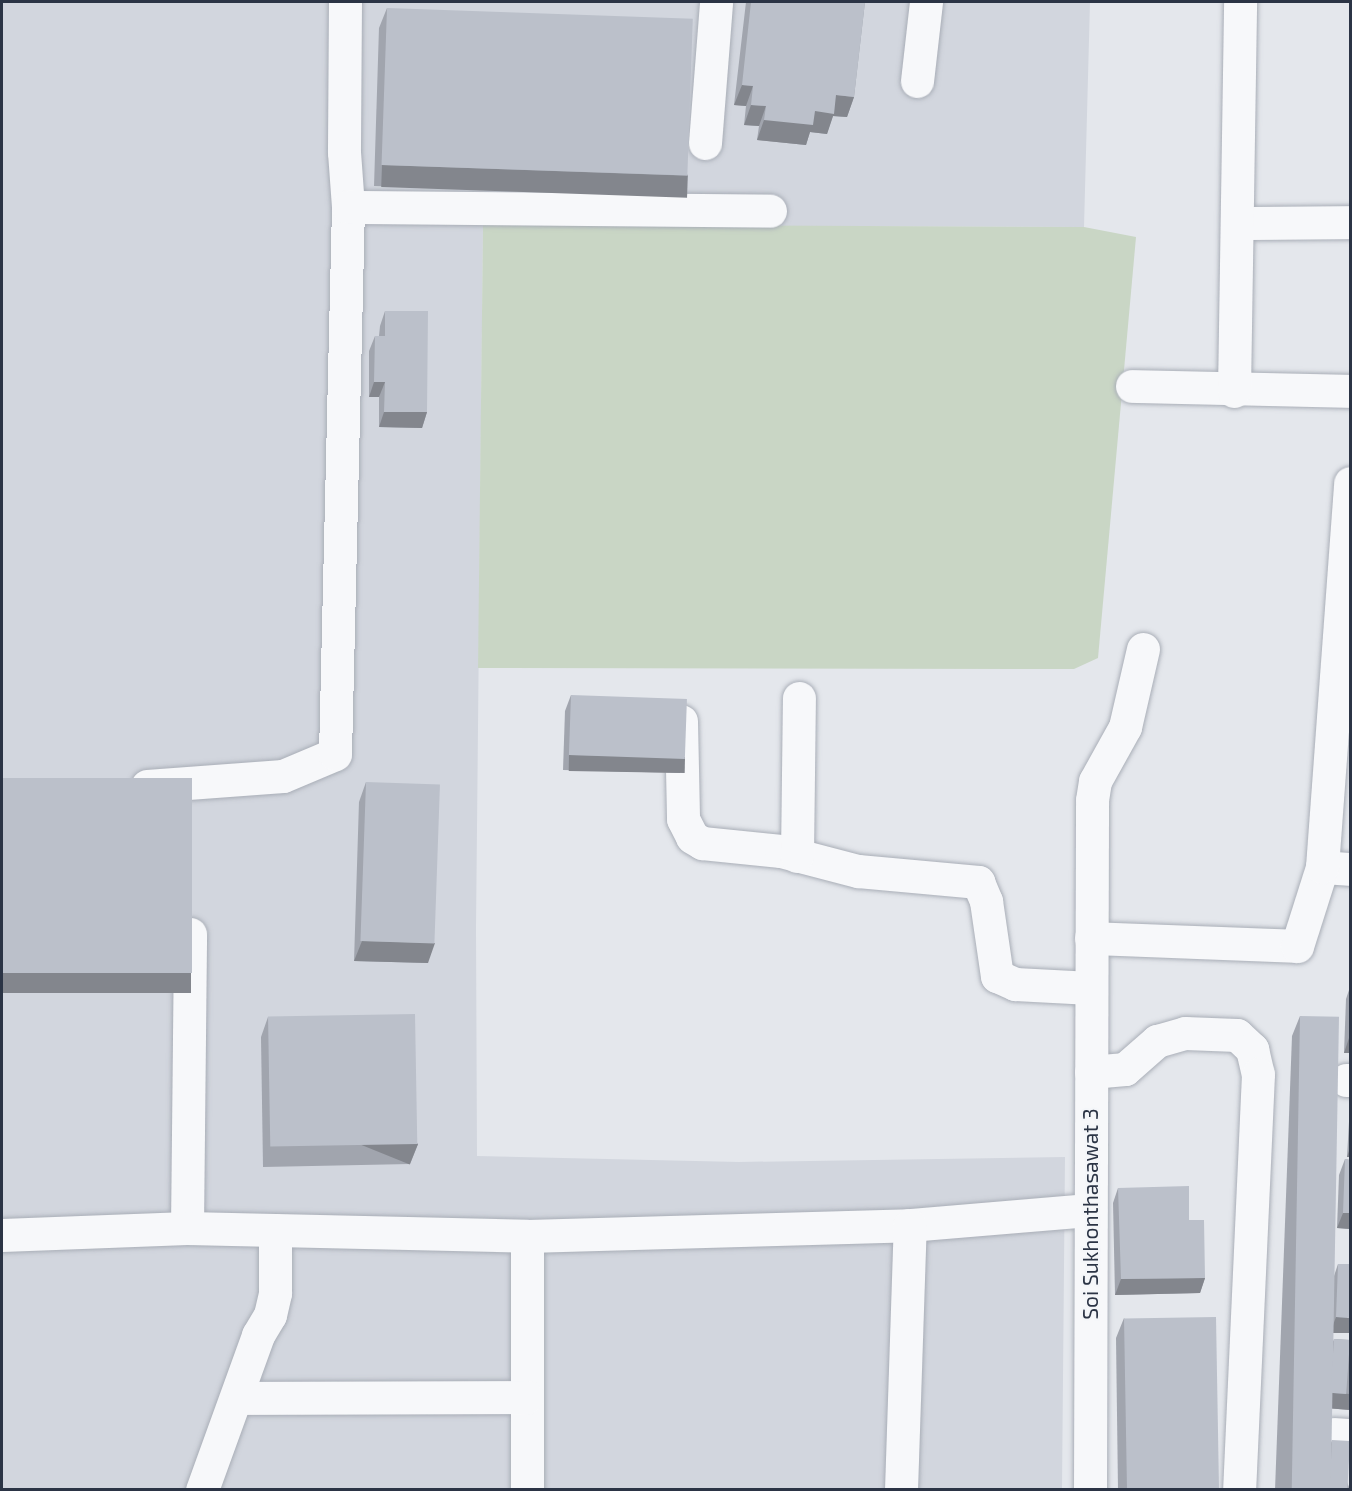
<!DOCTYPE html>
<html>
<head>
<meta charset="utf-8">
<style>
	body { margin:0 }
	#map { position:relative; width:1352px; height:1491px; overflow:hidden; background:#e4e7ec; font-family:"Exo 2",sans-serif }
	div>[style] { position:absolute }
	.built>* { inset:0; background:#d2d6de }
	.green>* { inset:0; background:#c9d6c5 }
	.roads { filter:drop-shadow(0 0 2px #a9aeb7) drop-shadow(0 0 2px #a9aeb7) }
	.minor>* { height:33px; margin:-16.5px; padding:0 16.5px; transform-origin:16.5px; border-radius:16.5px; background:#f7f8fa }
	.wall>* { inset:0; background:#a1a5ae }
	.shaded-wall>* { inset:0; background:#83868d; transform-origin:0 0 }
	.building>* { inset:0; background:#bbc0ca; transform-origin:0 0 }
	span { translate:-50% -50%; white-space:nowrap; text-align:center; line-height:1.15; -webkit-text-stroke:4.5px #f4f6f9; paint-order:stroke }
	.street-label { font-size:21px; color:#2b3445 }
	.frame { position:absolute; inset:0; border:3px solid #2b3445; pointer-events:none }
</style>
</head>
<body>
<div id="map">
	<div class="built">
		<i style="clip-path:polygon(2px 2px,1090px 2px,1084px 227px,483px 225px,476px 929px,477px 1156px,739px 1162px,1065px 1157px,1062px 1489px,2px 1490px)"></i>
	</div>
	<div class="green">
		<i style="clip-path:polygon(483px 224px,1084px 227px,1136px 237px,1098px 658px,1074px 669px,478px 668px)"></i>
	</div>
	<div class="roads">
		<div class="minor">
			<i style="left:345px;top:2px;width:150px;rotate:90.4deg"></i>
			<i style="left:344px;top:152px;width:55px;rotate:85.8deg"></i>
			<i style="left:917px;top:81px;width:80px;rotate:-83.5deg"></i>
			<i style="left:705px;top:143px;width:141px;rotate:-85.5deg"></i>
			<i style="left:1238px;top:223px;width:112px;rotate:-0.5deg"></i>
			<i style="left:1132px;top:386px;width:218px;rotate:1.3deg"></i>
			<i style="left:1234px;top:391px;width:389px;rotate:-89.1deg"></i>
			<i style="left:681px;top:721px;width:98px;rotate:88.8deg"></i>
			<i style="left:683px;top:819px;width:20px;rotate:63deg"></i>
			<i style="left:692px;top:837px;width:12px;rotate:31deg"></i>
			<i style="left:702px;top:843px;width:79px;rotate:5.8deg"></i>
			<i style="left:781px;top:851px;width:80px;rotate:14.6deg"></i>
			<i style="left:858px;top:871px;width:121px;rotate:5.2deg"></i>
			<i style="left:978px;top:882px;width:21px;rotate:67deg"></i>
			<i style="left:986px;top:901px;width:76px;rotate:81.7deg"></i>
			<i style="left:997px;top:976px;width:20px;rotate:24deg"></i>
			<i style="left:1015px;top:984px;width:76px;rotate:3deg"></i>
			<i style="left:147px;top:786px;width:136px;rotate:-4.2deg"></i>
			<i style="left:283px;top:776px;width:56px;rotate:-22.9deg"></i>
			<i style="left:335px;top:754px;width:547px;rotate:-88.64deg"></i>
			<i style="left:348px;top:207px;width:422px;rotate:0.5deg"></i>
			<i style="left:797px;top:856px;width:158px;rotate:-89.3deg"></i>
			<i style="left:1322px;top:867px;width:28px;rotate:4deg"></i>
			<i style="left:1091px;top:938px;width:206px;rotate:2.2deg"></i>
			<i style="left:1297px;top:946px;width:83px;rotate:-72.4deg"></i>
			<i style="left:1322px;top:867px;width:385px;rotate:-85.8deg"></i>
			<i style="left:1091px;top:1072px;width:34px;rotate:-5deg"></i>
			<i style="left:1125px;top:1069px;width:43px;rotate:-41.2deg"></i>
			<i style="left:1157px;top:1041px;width:29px;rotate:-16deg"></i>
			<i style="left:1185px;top:1033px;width:52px;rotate:2.2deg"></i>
			<i style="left:1237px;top:1035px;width:21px;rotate:43deg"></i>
			<i style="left:1252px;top:1049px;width:26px;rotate:77deg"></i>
			<i style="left:1258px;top:1074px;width:416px;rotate:92.6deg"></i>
			<i style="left:1346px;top:1080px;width:4px"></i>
			<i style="left:187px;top:1228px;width:294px;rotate:-89.4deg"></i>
			<i style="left:2px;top:1235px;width:185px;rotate:-2.2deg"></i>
			<i style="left:187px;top:1228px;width:340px;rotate:1.3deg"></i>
			<i style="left:527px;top:1236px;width:383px;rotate:-1.6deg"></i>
			<i style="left:910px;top:1225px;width:181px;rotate:-4.8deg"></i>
			<i style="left:527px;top:1236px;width:254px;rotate:90deg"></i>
			<i style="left:237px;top:1398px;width:290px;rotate:-0.2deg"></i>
			<i style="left:1334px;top:1434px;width:16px;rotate:4deg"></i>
			<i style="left:202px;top:1490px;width:165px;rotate:-70.1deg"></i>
			<i style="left:258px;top:1335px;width:23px;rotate:-59deg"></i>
			<i style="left:270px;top:1315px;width:23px;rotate:-77deg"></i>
			<i style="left:275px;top:1293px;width:63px;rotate:-90deg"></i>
			<i style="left:901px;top:1490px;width:265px;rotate:-88.1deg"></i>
			<i style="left:1090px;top:1490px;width:690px;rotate:-89.83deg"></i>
			<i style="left:1092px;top:800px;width:19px;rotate:-81deg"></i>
			<i style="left:1095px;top:781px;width:62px;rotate:-60.9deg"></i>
			<i style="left:1125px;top:727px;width:80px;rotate:-77deg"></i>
		</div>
	</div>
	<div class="wall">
		<i style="clip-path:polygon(746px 2px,865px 2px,854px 97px,847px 117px,833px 116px,827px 134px,810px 132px,806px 145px,757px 140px,759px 126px,744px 125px,746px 106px,734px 105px)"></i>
		<i style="clip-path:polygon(387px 8px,688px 175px,681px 195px,374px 186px,379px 28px)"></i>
		<i style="clip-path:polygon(385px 311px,427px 412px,422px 428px,379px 427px,379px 397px,369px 397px,369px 351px,375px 336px,379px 336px,380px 326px)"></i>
		<i style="clip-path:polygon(571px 695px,685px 758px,680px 773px,563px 770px,565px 711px)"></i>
		<i style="clip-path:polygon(366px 782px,428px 963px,354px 961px,359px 802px)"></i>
		<i style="clip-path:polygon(1350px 987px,1350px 1053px,1344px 1053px,1346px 999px)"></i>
		<i style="clip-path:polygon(1300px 1016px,1321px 1490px,1275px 1490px,1292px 1036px)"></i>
		<i style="clip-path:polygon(268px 1017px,418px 1144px,410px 1164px,263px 1167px,261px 1037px)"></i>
		<i style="clip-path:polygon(1350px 1101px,1350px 1157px,1347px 1157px,1350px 1104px)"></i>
		<i style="clip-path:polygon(1345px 1159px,1350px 1160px,1350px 1229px,1337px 1228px,1339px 1175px)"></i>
		<i style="clip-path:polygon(1118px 1188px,1189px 1220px,1205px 1278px,1200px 1293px,1115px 1295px,1113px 1203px)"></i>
		<i style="clip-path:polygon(1338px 1264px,1350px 1333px,1330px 1333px,1333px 1279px)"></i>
		<i style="clip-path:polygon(1124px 1318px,1218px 1490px,1118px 1490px,1116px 1338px)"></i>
		<i style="clip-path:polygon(1334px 1339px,1350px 1340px,1350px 1410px,1326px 1408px,1328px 1355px)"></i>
		<i style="clip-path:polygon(1332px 1440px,1350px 1490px,1325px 1490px,1326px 1456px)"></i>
	</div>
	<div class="shaded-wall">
		<i style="clip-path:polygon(742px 85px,753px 86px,746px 106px,734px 105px)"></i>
		<i style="clip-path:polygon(836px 95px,854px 97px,847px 117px,833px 116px,827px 134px,810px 132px,806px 145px,757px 140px,764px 120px,815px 111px)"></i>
		<i style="clip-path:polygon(751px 105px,766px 106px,759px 126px,744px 125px)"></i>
		<i style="left:382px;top:165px;width:306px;height:22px;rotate:2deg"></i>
		<i style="clip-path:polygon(374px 382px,385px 382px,379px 397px,369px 397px)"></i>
		<i style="clip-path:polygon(384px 412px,427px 412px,422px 428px,379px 427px)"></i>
		<i style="left:569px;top:755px;width:116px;height:16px;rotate:1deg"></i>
		<i style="clip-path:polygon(362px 941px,435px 943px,428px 963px,354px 961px)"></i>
		<i style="left:2px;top:973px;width:189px;height:20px"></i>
		<i style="clip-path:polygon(1349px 1038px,1350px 1038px,1350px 1053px,1344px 1053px)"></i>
		<i style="left:418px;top:1144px;width:22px;height:148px;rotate:112deg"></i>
		<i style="clip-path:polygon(1350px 1148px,1350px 1157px,1347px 1157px)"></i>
		<i style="clip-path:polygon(1343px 1213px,1350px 1213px,1350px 1229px,1337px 1228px)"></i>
		<i style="clip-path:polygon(1205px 1278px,1200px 1293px,1115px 1295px,1121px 1279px)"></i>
		<i style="clip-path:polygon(1336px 1317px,1350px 1318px,1350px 1333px,1330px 1333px)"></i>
		<i style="clip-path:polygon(1332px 1393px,1350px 1394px,1350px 1410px,1326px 1408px)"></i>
	</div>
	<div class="building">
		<i style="clip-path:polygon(751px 2px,865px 2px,854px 97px,836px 95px,834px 114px,815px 111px,813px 125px,764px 120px,766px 106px,751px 105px,753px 86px,742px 85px)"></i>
		<i style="left:387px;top:8px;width:306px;height:157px;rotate:2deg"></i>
		<i style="clip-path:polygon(385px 311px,428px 311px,427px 412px,384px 412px,385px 382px,374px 382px,375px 336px,385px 336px)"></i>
		<i style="left:571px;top:695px;width:116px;height:60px;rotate:2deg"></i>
		<i style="left:2px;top:778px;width:190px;height:195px"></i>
		<i style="left:366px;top:782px;width:74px;height:159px;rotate:2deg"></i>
		<i style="clip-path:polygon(1350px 1010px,1350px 1038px,1349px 1038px)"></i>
		<i style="left:415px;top:1014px;width:130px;height:147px;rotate:89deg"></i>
		<i style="left:1300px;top:1016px;width:39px;height:474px;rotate:1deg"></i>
		<i style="clip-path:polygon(1345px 1159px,1350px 1160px,1350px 1213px,1343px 1213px)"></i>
		<i style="clip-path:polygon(1189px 1186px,1189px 1220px,1204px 1220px,1205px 1278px,1121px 1279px,1118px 1188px)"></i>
		<i style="clip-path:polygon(1338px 1264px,1350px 1264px,1350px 1318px,1336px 1317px)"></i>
		<i style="left:1216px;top:1317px;width:173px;height:92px;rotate:89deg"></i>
		<i style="left:1334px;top:1339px;width:16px;height:54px;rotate:4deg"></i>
		<i style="left:1332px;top:1440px;width:18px;height:50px;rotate:3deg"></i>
	</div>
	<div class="street-label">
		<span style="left:1090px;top:1214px;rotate:-90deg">Soi Sukhonthasawat 3</span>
	</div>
	<div class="frame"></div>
</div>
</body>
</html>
